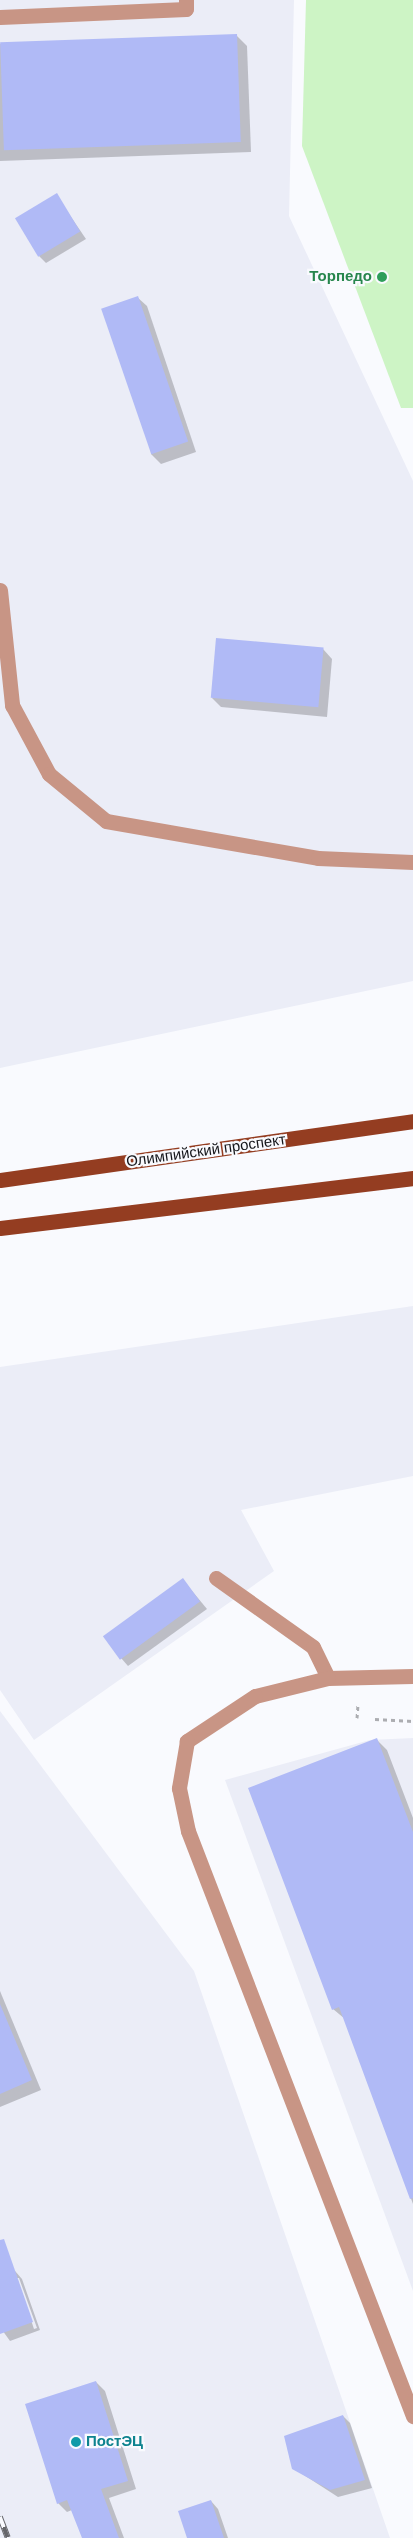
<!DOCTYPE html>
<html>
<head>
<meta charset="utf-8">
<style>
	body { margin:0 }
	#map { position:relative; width:413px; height:2538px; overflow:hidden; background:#f9fafe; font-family:"DM Sans",sans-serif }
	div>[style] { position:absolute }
	.built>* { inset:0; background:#ebedf7 }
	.green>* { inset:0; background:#cdf4c5 }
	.shadow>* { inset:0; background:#0003 }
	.building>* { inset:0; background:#b0baf6; transform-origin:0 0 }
	.path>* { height:3px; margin-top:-1.5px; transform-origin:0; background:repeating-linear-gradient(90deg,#acadb1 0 4px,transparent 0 8px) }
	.minor>* { height:15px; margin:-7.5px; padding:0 7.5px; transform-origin:7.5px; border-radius:7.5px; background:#c89585 }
	.major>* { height:15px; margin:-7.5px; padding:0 7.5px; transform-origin:7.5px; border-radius:7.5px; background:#943d21 }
	.rail>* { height:5.5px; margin-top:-2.75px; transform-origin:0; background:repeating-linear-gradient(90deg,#f9fafe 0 11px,#65666a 0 22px); box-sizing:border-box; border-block:1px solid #65666a }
	.dots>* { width:14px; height:14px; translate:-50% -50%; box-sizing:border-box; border:2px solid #f9fafe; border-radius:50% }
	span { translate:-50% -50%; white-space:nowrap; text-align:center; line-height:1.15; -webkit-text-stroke:4.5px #f9fafe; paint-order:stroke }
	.leisure-label { font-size:15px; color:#27864d; font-weight:700 }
	.right { translate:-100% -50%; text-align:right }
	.street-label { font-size:15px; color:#15161a }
	.culture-label { font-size:15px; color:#0d838f; font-weight:700 }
	.left { translate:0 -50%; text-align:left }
</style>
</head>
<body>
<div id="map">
	<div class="built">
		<i style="clip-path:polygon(0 0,294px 0,289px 216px,413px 481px,413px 981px,0 1068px)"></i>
		<i style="clip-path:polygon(413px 1306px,413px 1476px,241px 1510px,274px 1571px,34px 1740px,0 1690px,0 1367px)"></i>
		<i style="clip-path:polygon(0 1711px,194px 1971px,390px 2538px,0 2538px)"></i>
		<i style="clip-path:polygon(413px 1738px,413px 2291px,225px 1780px,370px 1740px)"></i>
	</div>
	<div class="green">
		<i style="clip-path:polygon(306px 0,413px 0,413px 408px,401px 408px,302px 146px)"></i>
	</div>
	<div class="shadow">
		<i style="clip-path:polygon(236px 35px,247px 46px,251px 152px,0 161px,0 44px)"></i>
		<i style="clip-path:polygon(56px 195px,86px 239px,46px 263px,39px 256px)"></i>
		<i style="clip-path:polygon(137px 297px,147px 306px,196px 452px,161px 464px,151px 454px)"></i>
		<i style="clip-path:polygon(323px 649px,332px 659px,327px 717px,221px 707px,212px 698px)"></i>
		<i style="clip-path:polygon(183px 1580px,207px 1609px,128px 1666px,121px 1658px)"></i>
		<i style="clip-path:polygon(377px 1740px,387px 1750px,413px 1818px,413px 2204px,345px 2019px,333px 2009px)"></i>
		<i style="clip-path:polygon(0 1991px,41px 2090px,0 2107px)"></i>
		<i style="clip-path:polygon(evenodd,15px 2271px,22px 2279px,40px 2330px,10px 2341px,0 2327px,0 2277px,15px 2271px,17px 2278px,19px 2278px,37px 2328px,34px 2329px,17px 2278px)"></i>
		<i style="clip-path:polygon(96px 2382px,105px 2391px,136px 2489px,109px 2498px,124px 2538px,83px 2538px,72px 2510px,67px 2512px,58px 2503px)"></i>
		<i style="clip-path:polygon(343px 2416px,350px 2423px,372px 2488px,338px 2497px,293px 2468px)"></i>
		<i style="clip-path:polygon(211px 2501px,218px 2509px,228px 2538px,189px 2538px)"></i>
	</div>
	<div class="building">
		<i style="left:237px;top:34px;width:108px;height:237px;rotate:88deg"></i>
		<i style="left:57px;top:193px;width:45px;height:49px;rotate:59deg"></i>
		<i style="left:138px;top:296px;width:154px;height:39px;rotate:71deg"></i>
		<i style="left:216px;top:638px;width:108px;height:60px;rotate:5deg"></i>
		<i style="left:183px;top:1578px;width:29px;height:99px;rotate:54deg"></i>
		<i style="clip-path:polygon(377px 1738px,413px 1832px,413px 2198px,410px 2199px,339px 2007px,332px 2010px,248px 1788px)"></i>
		<i style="clip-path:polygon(0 2004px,32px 2080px,0 2094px)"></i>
		<i style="clip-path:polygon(4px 2239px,33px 2322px,0 2334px,0 2240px)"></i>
		<i style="clip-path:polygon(96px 2381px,128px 2481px,101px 2489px,119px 2538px,82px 2538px,67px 2500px,57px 2504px,25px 2404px)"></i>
		<i style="clip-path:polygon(343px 2415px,365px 2480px,330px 2490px,292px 2469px,284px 2436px)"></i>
		<i style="clip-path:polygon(211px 2500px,224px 2538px,187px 2538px,178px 2511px)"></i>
	</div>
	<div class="path">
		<i style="left:357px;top:1718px;width:15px;rotate:-86deg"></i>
		<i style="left:375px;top:1719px;width:38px;rotate:3deg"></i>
	</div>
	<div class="minor">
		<i style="left:0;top:17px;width:186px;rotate:-2.5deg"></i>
		<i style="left:186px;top:9px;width:9px;rotate:-90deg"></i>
		<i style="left:0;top:590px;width:116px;rotate:84deg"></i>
		<i style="left:12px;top:705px;width:78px;rotate:61.8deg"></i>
		<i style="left:49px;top:774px;width:74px;rotate:39.5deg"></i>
		<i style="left:106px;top:821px;width:215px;rotate:9.9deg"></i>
		<i style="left:318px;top:858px;width:95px;rotate:2.4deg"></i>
		<i style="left:216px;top:1578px;width:119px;rotate:35.4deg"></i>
		<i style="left:313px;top:1647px;width:34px;rotate:64deg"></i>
		<i style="left:413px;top:1676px;width:85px;rotate:178.7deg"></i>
		<i style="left:328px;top:1678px;width:75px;rotate:166.1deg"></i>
		<i style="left:255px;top:1696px;width:82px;rotate:146.5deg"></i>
		<i style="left:187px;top:1741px;width:48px;rotate:99.7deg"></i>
		<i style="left:179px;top:1788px;width:44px;rotate:78.2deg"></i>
		<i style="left:188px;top:1831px;width:627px;rotate:68.96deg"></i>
	</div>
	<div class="major">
		<i style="left:0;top:1180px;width:417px;rotate:-8.1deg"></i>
		<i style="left:0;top:1228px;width:416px;rotate:-6.9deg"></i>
	</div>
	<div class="rail">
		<i style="left:0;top:2517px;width:22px;rotate:69deg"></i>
	</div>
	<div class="dots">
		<i style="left:382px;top:277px;background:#2e9e5b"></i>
		<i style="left:76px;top:2442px;background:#0f9aa8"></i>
	</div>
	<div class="leisure-label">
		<span class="right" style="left:372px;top:277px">Торпедо</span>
	</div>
	<div class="street-label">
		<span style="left:206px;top:1151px;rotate:-8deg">Олимпийский проспект</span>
	</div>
	<div class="culture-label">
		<span class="left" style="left:86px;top:2442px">ПостЭЦ</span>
	</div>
</div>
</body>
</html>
